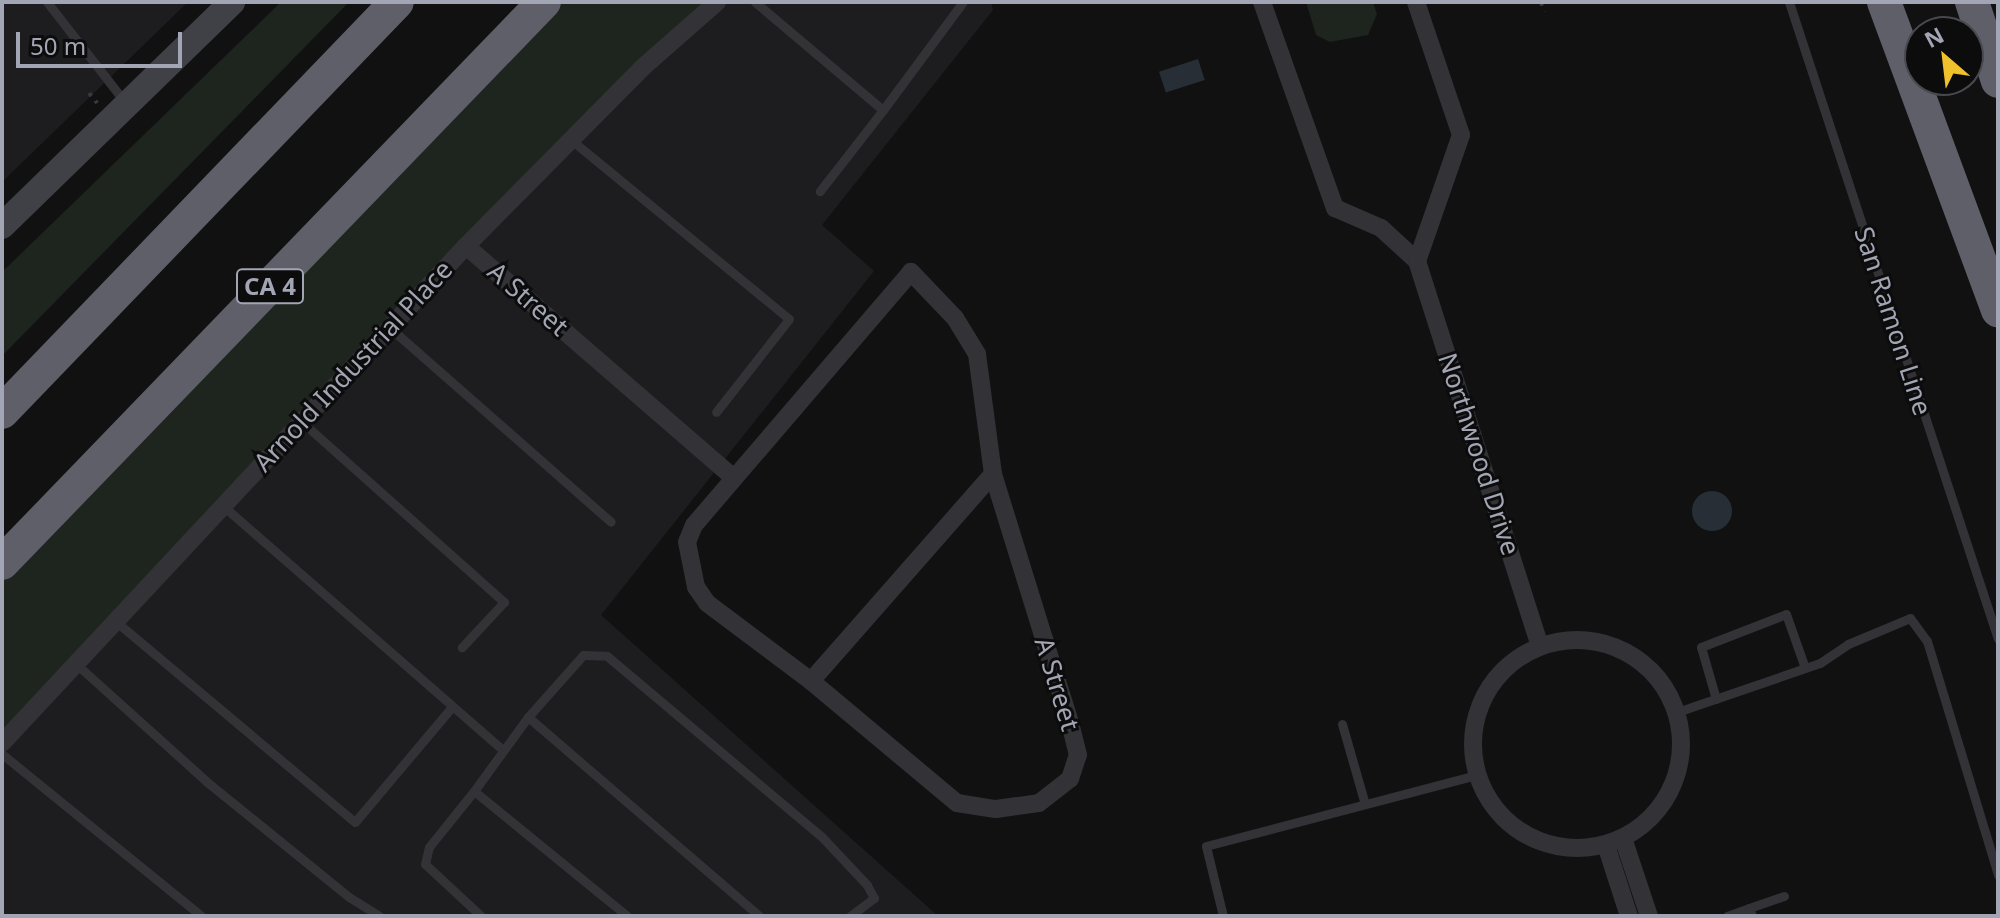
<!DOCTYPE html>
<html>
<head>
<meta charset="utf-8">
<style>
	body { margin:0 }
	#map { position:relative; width:2000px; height:918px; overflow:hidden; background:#111112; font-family:"Noto Sans",sans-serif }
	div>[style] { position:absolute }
	.built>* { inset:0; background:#1d1d1f }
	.green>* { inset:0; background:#1d251e }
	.water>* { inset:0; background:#272e35; transform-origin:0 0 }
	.round { border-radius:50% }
	.path>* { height:4px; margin-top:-2px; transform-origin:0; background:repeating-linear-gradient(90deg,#38393e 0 4px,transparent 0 10px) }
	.lane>* { height:9px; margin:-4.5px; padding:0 4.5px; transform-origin:4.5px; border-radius:4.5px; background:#323237 }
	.street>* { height:18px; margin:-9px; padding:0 9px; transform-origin:9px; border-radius:9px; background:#323237 }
	.street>.ring { margin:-9px; padding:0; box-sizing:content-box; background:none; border:18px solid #323237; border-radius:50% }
	.secondary>* { height:26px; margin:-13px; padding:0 13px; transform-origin:13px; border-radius:13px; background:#404147 }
	.highway>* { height:34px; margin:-17px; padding:0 17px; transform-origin:17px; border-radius:17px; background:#5e5f68 }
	span { translate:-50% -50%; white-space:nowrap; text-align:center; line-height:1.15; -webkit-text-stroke:6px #0c0c0d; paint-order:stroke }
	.shield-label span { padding:2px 6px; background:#0c0c0d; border:2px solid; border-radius:6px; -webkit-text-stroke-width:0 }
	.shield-label { font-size:24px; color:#a2a5b3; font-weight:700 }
	.street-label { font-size:26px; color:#a2a5b3 }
	.frame { position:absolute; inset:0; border:4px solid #a2a5b3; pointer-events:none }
	.north { position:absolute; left:1904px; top:16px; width:80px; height:80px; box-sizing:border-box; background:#0c0c0d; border:2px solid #48494f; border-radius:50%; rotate:332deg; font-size:22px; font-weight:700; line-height:32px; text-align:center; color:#a2a5b3 }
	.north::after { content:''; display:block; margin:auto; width:28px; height:36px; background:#f0c12b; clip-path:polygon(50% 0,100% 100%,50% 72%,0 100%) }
	.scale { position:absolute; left:16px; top:32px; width:166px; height:36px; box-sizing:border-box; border:4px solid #a2a5b3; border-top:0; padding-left:10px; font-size:24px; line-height:28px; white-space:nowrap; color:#a2a5b3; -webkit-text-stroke:6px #0c0c0d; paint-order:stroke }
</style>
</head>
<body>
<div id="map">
	<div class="built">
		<i style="clip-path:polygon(2px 2px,188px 2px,2px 182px)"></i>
		<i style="clip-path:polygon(717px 2px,991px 2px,993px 10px,822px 225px,874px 271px,601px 615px,938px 916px,2px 916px,2px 743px,301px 420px)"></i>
	</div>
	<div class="green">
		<i style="clip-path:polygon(281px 2px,349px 2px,2px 356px,2px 272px)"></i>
		<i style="clip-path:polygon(550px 2px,717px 2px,642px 68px,2px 743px,2px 555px)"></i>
		<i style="clip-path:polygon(1306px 2px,1373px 2px,1377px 14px,1368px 35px,1330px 42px,1316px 35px)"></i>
	</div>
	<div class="water">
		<i style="left:1198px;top:59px;width:22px;height:41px;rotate:72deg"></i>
		<i class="round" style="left:1692px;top:491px;width:40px;height:40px"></i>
	</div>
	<div class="path">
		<i style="left:1541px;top:2px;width:10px;rotate:73deg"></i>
		<i style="left:89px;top:93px;width:13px;rotate:51deg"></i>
	</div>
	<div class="lane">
		<i style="left:47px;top:2px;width:125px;rotate:52.1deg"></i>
		<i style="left:755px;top:2px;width:167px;rotate:40.2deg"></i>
		<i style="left:883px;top:110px;width:103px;rotate:127.9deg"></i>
		<i style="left:1789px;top:2px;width:670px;rotate:71.84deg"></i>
		<i style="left:883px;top:110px;width:134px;rotate:-53.5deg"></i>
		<i style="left:570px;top:139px;width:283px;rotate:39.4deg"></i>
		<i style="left:789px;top:319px;width:118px;rotate:128.1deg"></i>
		<i style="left:389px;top:327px;width:295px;rotate:41.3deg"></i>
		<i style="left:302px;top:422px;width:271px;rotate:41.7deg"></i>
		<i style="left:504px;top:602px;width:62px;rotate:133deg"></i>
		<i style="left:222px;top:505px;width:371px;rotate:41.1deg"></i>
		<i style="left:114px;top:620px;width:314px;rotate:40deg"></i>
		<i style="left:355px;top:822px;width:150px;rotate:-49.9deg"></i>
		<i style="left:75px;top:663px;width:178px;rotate:42deg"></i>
		<i style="left:207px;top:782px;width:183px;rotate:39deg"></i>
		<i style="left:349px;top:897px;width:36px;rotate:32deg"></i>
		<i style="left:1716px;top:699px;width:54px;rotate:-106.1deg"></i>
		<i style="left:1701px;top:647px;width:91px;rotate:-21.2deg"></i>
		<i style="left:1786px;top:614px;width:57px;rotate:70.6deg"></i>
		<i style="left:1677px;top:712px;width:151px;rotate:-18.9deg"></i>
		<i style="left:1820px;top:663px;width:34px;rotate:-34deg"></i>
		<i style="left:1848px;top:644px;width:67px;rotate:-22.8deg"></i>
		<i style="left:1910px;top:618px;width:29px;rotate:54deg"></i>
		<i style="left:1927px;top:641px;width:245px;rotate:73.1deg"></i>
		<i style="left:528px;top:717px;width:83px;rotate:-48.4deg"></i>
		<i style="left:583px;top:655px;width:24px;rotate:2deg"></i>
		<i style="left:607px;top:656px;width:281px;rotate:40.1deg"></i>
		<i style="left:822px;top:837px;width:66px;rotate:46.8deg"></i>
		<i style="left:867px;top:885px;width:15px;rotate:62deg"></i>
		<i style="left:874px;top:898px;width:30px;rotate:143deg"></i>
		<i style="left:1342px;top:724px;width:83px;rotate:74deg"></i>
		<i style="left:2px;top:754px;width:257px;rotate:39.1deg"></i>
		<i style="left:474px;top:791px;width:92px;rotate:-53.9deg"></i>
		<i style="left:528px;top:717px;width:305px;rotate:40.7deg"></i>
		<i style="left:1749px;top:908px;width:37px;rotate:-19deg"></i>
		<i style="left:481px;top:916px;width:76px;rotate:-137.1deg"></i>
		<i style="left:425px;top:864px;width:17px;rotate:-77deg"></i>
		<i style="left:429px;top:847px;width:72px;rotate:-51.2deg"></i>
		<i style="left:474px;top:791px;width:198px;rotate:39.2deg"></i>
		<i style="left:1223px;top:916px;width:72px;rotate:-103.7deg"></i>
		<i style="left:1206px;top:846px;width:279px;rotate:-14.7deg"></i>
		<i style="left:1727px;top:916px;width:23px;rotate:-20deg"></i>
		<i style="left:1749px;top:908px;width:9px;rotate:69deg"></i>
	</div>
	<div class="street">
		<i style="left:1262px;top:2px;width:219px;rotate:70.5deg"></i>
		<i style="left:1335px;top:208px;width:50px;rotate:23.5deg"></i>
		<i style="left:1381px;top:228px;width:49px;rotate:42.5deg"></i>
		<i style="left:1417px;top:261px;width:404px;rotate:72.3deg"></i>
		<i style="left:1416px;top:2px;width:140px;rotate:71.3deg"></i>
		<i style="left:1461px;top:135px;width:133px;rotate:109.2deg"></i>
		<i style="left:466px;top:246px;width:354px;rotate:40.9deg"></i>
		<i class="ring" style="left:1473px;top:640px;width:190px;height:190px"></i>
		<i style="left:811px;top:681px;width:276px;rotate:-48.7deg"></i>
		<i style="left:993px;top:474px;width:121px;rotate:-97.6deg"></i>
		<i style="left:977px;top:354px;width:42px;rotate:-121.4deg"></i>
		<i style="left:955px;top:318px;width:64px;rotate:-133.7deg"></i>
		<i style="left:911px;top:272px;width:333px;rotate:130.6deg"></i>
		<i style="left:694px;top:525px;width:18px;rotate:112deg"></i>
		<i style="left:687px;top:542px;width:46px;rotate:78.7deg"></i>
		<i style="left:696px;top:587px;width:19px;rotate:55deg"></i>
		<i style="left:707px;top:603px;width:130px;rotate:36.9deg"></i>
		<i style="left:811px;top:681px;width:190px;rotate:39.9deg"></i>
		<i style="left:957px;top:803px;width:39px;rotate:9deg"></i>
		<i style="left:996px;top:809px;width:43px;rotate:-7.9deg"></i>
		<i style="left:1039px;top:803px;width:39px;rotate:-38deg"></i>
		<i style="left:1070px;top:779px;width:25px;rotate:-72deg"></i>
		<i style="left:1078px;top:755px;width:30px;rotate:-104deg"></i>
		<i style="left:1071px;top:726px;width:264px;rotate:-107.2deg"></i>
		<i style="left:2px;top:743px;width:680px;rotate:-46.97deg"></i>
		<i style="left:466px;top:246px;width:250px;rotate:-45.3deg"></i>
		<i style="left:642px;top:68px;width:100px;rotate:-41.3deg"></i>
		<i style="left:1623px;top:838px;width:82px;rotate:71.6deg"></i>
		<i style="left:1606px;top:845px;width:75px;rotate:72.1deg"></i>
	</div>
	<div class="secondary">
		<i style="left:2px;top:226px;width:321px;rotate:-44.2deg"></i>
	</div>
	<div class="highway">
		<i style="left:1884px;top:2px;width:329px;rotate:69.7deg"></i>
		<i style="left:1972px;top:2px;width:83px;rotate:71.8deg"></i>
		<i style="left:2px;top:412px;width:569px;rotate:-46.07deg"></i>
		<i style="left:2px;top:563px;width:780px;rotate:-45.99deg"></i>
	</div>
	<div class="shield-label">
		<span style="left:270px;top:286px">CA 4</span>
	</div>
	<div class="street-label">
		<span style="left:528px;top:299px;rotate:41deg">A Street</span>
		<span style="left:1893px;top:321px;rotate:72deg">San Ramon Line</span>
		<span style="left:353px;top:366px;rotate:-47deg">Arnold Industrial Place</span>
		<span style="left:1479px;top:454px;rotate:72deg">Northwood Drive</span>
		<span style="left:1057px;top:684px;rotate:73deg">A Street</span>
	</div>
	<div class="frame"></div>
	<div class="north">N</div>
	<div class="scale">50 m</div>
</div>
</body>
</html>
